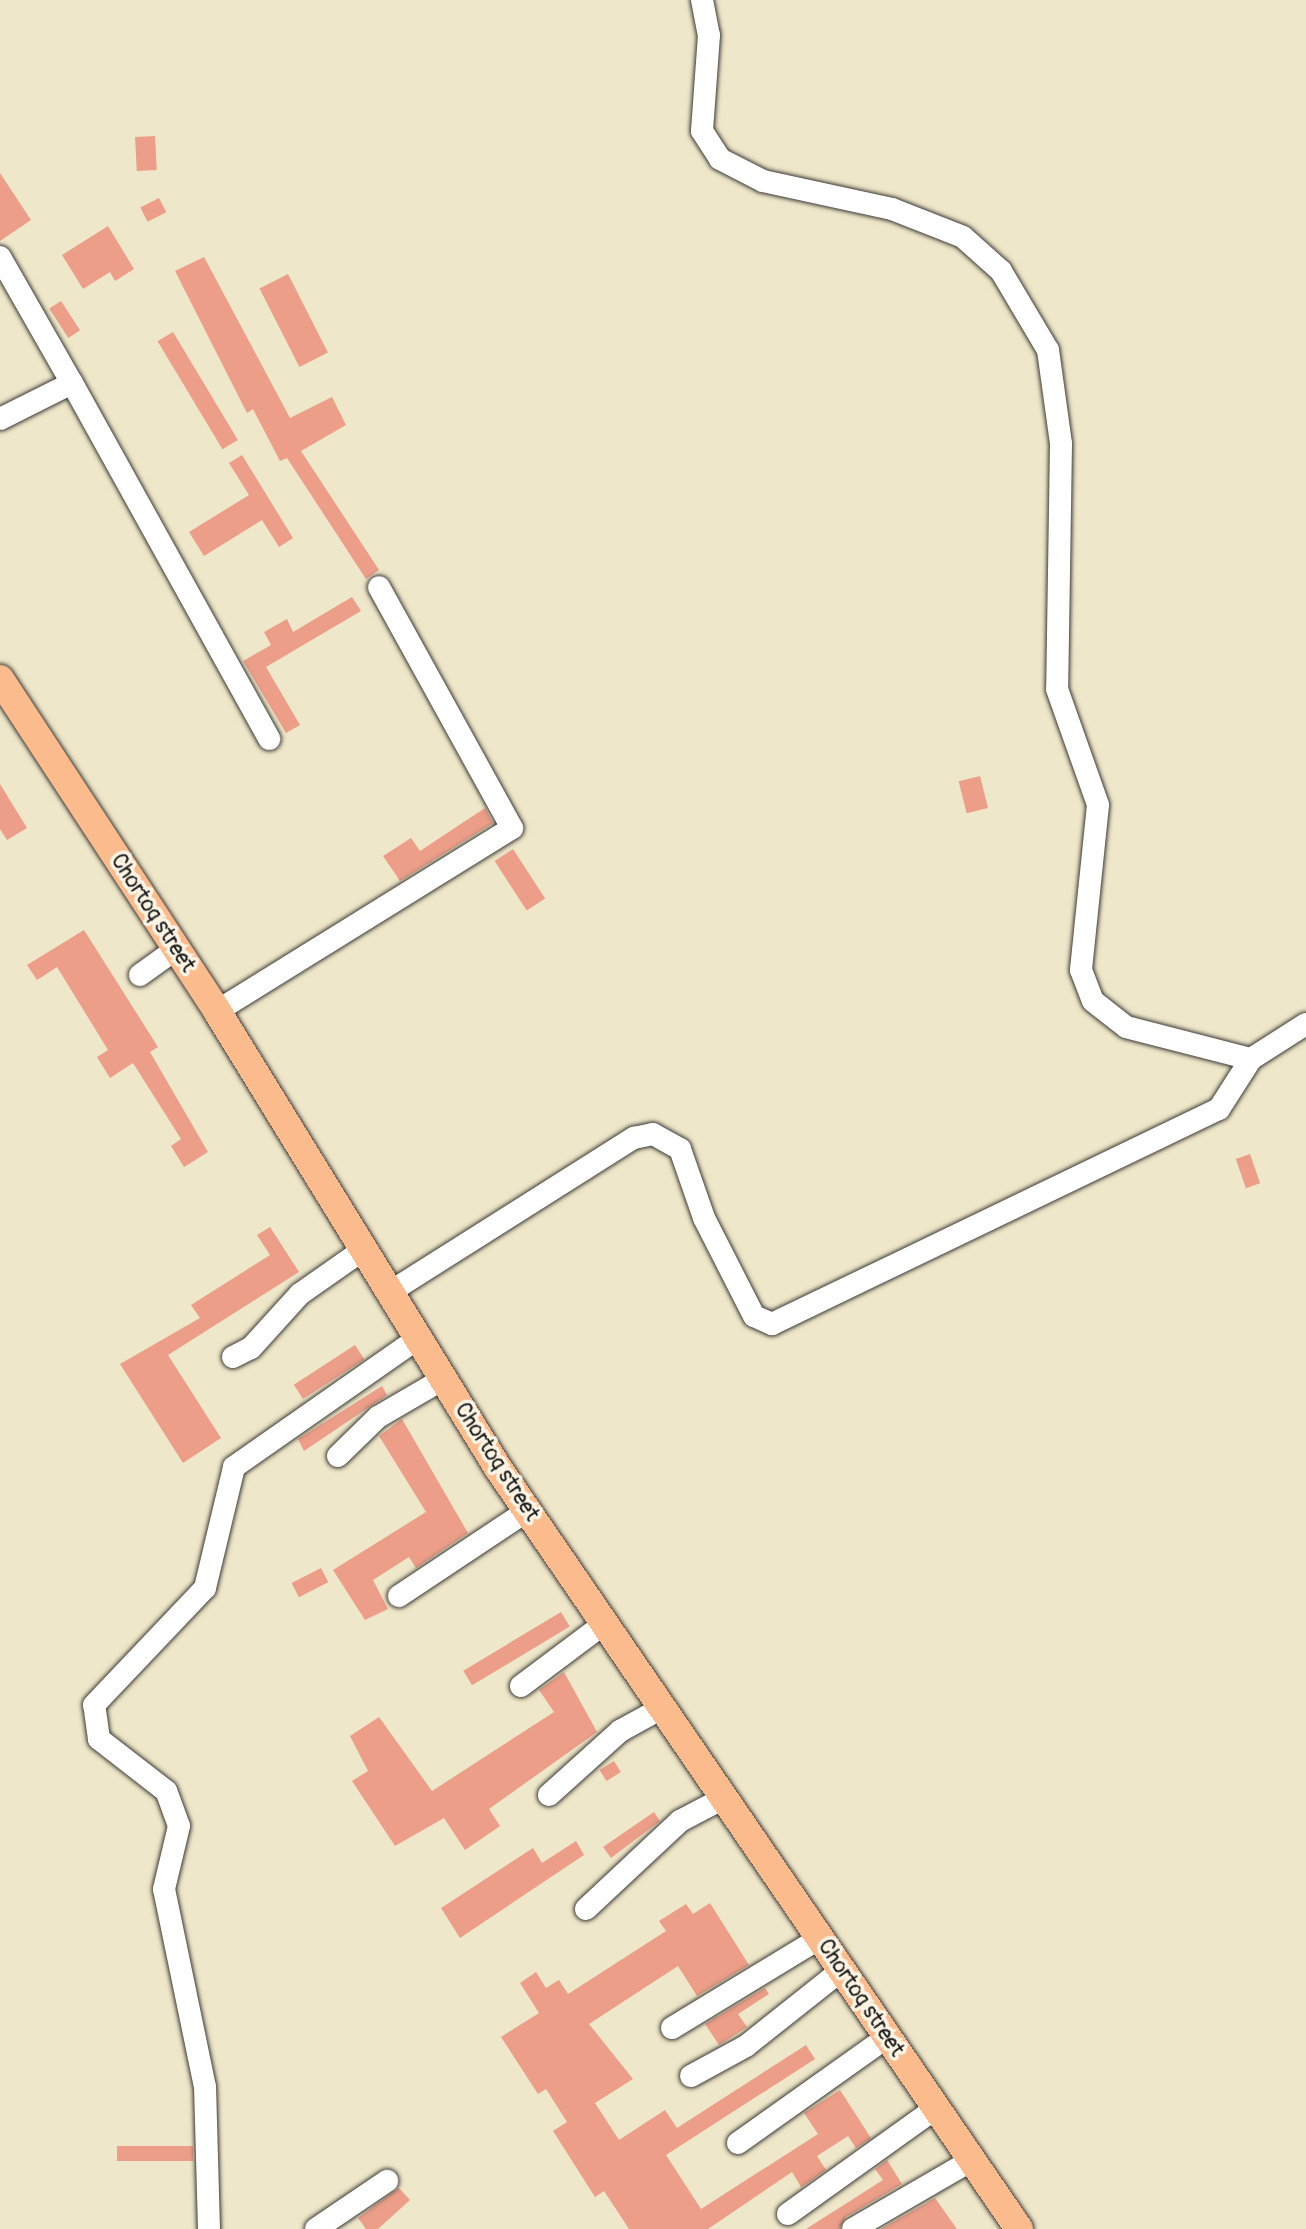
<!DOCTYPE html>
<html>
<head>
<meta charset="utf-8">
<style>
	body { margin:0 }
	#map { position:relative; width:1306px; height:2229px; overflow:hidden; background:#efe7c9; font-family:Pangolin,sans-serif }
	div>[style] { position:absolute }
	.building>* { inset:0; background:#ec9e89; transform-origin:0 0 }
	.roads { filter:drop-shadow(0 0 2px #3c3a36) drop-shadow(0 0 2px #3c3a36) }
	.minor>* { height:22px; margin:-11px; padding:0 11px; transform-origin:11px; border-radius:11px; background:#fff }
	.major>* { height:28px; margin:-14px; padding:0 14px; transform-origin:14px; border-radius:14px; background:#fbbb8c }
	span { translate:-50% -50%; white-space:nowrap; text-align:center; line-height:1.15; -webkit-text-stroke:7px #fcf5e5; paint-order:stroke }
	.street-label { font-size:22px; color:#1c1c1c }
</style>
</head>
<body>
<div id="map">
	<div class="building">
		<i style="left:155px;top:136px;width:34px;height:20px;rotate:87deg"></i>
		<i style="clip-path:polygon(0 173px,31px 220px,0 241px)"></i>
		<i style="left:159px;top:198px;width:16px;height:21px;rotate:63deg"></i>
		<i style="clip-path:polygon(108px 226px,134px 269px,115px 281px,110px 272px,83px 289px,62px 255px)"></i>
		<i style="clip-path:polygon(204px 257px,290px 418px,332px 397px,346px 425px,301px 451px,379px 570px,366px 579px,287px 458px,280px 461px,253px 409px,247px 413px,175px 271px)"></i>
		<i style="left:288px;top:274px;width:88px;height:32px;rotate:63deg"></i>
		<i style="left:61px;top:301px;width:35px;height:14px;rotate:57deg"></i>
		<i style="left:173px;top:332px;width:126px;height:18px;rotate:59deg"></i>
		<i style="clip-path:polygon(242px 455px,293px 538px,279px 547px,262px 520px,204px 556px,189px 532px,249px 495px,229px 463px)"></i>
		<i style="clip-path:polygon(352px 597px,361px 611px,266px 667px,300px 725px,286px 733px,243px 661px,271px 645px,264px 632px,287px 619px,293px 632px)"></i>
		<i style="left:980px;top:776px;width:33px;height:22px;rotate:76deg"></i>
		<i style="clip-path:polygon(0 784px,27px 828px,7px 840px,0 829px)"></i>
		<i style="clip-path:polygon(485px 808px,493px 823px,400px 881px,383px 856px,411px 838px,420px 851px)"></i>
		<i style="left:513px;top:849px;width:59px;height:22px;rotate:57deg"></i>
		<i style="clip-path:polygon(84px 930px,158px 1047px,150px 1052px,208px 1152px,184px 1167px,171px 1146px,181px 1139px,133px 1063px,110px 1078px,97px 1057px,108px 1050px,57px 967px,37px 980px,27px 965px)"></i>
		<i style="left:1250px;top:1154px;width:31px;height:15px;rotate:71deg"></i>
		<i style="clip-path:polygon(270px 1227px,299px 1272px,168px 1355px,221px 1438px,183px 1463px,120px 1364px,200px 1318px,191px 1305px,270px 1255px,257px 1235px)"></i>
		<i style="left:355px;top:1345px;width:17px;height:73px;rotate:57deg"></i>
		<i style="clip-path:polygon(382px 1386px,387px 1395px,304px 1451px,298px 1439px)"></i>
		<i style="clip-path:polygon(402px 1419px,468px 1533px,416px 1568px,409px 1557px,373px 1580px,388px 1609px,365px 1620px,333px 1570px,426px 1512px,379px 1436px)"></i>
		<i style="left:321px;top:1568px;width:16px;height:33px;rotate:63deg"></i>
		<i style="left:561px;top:1612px;width:17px;height:114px;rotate:59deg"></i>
		<i style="clip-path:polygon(564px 1672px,597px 1732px,489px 1809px,500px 1826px,465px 1850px,444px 1818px,395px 1846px,352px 1781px,368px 1771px,350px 1736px,379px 1717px,432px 1791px,554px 1712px,539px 1690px)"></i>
		<i style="left:614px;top:1761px;width:13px;height:17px;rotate:58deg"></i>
		<i style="clip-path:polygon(654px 1812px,660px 1821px,611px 1858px,603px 1847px)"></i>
		<i style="clip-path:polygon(576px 1841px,584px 1855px,460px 1938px,441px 1908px,533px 1848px,542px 1863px)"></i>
		<i style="clip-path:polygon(710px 1903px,749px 1965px,697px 1996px,678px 1966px,589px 2024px,633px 2079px,595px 2103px,619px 2140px,665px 2110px,677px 2128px,806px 2045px,815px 2059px,666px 2155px,701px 2209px,818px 2134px,804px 2113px,840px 2090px,871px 2138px,856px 2148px,848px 2136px,817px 2156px,826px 2170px,809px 2182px,801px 2187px,792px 2172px,708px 2229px,629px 2229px,604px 2191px,595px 2197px,553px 2131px,567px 2122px,546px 2089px,538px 2094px,501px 2037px,539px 2013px,520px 1983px,536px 1972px,546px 1988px,559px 1980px,568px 1994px,666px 1931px,659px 1921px,686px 1904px,693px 1914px)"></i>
		<i style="clip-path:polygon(765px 1988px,769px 1994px,738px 2014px,747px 2027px,719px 2045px,705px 2024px)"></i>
		<i style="left:193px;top:2146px;width:15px;height:76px;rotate:90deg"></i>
		<i style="clip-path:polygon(887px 2160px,902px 2184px,846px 2217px,839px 2229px,806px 2229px,883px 2180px,875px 2169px)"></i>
		<i style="clip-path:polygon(399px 2188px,410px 2200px,378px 2229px,366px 2229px,358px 2218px)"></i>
		<i style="clip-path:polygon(935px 2198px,957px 2229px,881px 2229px)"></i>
	</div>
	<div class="roads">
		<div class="minor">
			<i style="left:702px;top:0;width:36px;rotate:79deg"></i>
			<i style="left:709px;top:35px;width:96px;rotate:94.2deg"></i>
			<i style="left:702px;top:131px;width:33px;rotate:57deg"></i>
			<i style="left:720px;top:159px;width:48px;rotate:27.1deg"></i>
			<i style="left:763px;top:181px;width:132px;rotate:12.2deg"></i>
			<i style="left:892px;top:209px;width:76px;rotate:21.5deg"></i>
			<i style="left:963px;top:237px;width:51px;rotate:41.8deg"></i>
			<i style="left:1001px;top:271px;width:92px;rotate:59.3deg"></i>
			<i style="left:1048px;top:350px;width:95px;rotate:82.1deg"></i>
			<i style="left:1061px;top:444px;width:245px;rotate:90.9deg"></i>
			<i style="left:1057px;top:689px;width:123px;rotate:70.5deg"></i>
			<i style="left:1098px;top:805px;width:166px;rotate:95.9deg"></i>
			<i style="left:1081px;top:970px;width:33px;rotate:69deg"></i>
			<i style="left:1093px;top:1001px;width:42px;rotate:38.2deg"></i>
			<i style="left:1126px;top:1027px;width:129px;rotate:14.4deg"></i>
			<i style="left:1251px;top:1059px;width:65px;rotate:-32.5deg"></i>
			<i style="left:0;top:257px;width:145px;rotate:60.3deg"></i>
			<i style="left:72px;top:383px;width:80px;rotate:153.4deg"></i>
			<i style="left:72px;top:383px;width:407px;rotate:61deg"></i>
			<i style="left:140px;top:975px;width:44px;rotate:-35.8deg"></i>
			<i style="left:217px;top:1011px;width:347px;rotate:-31.8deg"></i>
			<i style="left:512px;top:828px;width:275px;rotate:-118.9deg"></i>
			<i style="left:390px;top:1292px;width:289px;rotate:-32.3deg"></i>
			<i style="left:634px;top:1138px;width:19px;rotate:-12deg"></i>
			<i style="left:653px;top:1134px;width:31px;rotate:29deg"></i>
			<i style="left:680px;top:1149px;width:73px;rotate:70.8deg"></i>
			<i style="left:704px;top:1218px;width:110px;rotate:63deg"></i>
			<i style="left:754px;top:1316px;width:20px;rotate:24deg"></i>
			<i style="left:772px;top:1324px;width:496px;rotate:-25.7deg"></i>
			<i style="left:1219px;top:1109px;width:59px;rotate:-57.4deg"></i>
			<i style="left:233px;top:1357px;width:20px;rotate:-27deg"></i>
			<i style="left:251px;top:1348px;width:73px;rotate:-47.8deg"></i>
			<i style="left:300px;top:1294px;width:78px;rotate:-35.1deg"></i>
			<i style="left:338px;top:1456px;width:56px;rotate:-44.3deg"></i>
			<i style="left:378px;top:1417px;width:75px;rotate:-30.3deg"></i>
			<i style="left:399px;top:1596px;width:154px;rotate:-33.6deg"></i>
			<i style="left:521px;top:1686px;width:105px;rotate:-36.9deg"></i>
			<i style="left:549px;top:1795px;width:96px;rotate:-42deg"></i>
			<i style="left:620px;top:1731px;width:48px;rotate:-28.7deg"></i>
			<i style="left:586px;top:1909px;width:129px;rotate:-43.1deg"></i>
			<i style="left:680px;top:1821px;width:50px;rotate:-27.6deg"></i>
			<i style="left:672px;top:2028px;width:173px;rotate:-31.3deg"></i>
			<i style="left:691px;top:2076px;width:63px;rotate:-28.6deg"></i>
			<i style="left:746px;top:2046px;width:122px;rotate:-38.4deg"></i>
			<i style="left:738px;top:2143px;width:183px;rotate:-35.4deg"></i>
			<i style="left:788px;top:2214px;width:182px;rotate:-35.6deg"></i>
			<i style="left:209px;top:2229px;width:142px;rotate:-91.6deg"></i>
			<i style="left:205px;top:2087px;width:202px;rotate:-101.7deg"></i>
			<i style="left:164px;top:1889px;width:65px;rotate:-76.6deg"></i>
			<i style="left:179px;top:1826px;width:37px;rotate:-110deg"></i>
			<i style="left:166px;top:1791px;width:85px;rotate:-142.2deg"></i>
			<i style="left:99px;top:1739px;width:34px;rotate:-98deg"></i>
			<i style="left:94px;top:1705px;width:161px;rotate:-46.5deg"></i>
			<i style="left:205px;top:1588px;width:124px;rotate:-76.5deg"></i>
			<i style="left:234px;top:1467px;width:225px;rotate:-35deg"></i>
			<i style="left:316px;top:2229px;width:86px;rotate:-34.1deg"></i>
			<i style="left:853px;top:2229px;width:138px;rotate:-30.1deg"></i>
		</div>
		<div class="major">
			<i style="left:0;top:679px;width:397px;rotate:56.8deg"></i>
			<i style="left:217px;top:1011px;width:536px;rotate:58.41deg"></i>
			<i style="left:498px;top:1468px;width:922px;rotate:55.6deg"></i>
		</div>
	</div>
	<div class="street-label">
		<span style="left:153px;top:913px;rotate:57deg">Chortoq street</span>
		<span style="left:497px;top:1462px;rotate:57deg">Chortoq street</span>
		<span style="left:861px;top:1998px;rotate:56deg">Chortoq street</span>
	</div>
</div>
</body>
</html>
